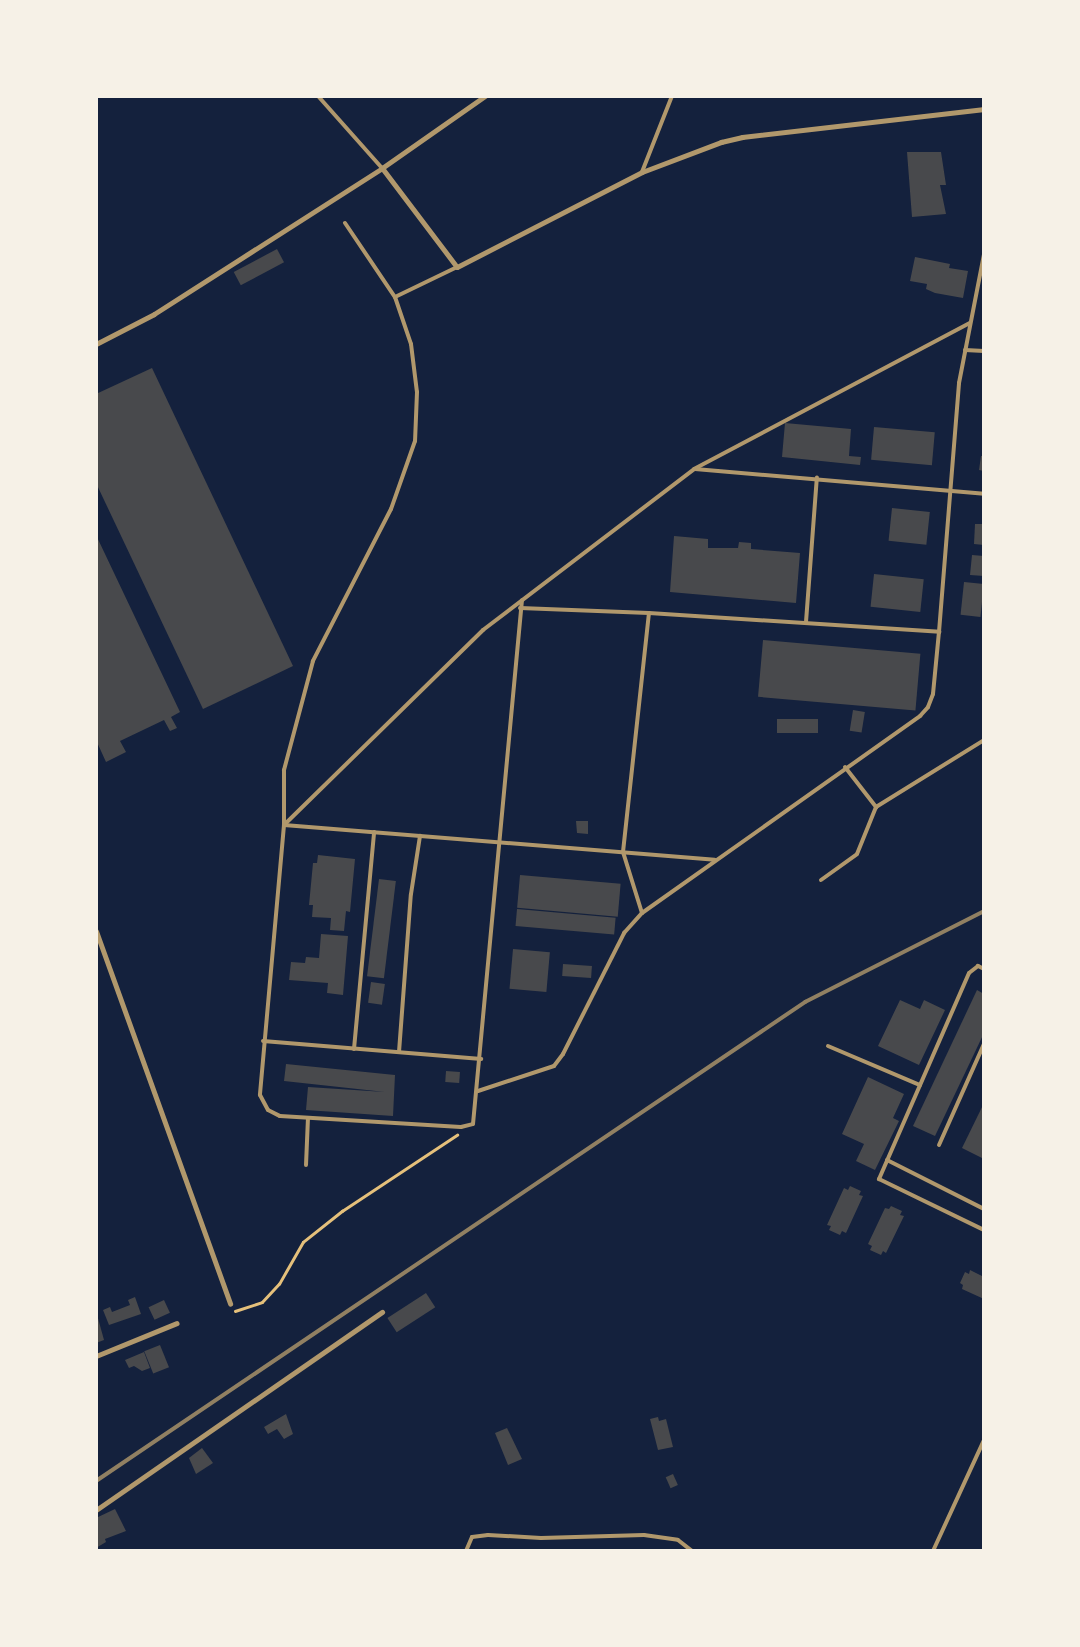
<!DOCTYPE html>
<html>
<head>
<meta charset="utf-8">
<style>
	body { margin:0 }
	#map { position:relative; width:1080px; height:1647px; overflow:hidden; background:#14213d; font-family:"Alegreya Sans",sans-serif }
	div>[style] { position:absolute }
	.building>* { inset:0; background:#48494c; transform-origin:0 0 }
	.path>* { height:2.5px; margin:-1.25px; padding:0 1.25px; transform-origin:1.25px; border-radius:1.25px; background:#e5c07b }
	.service>* { height:4px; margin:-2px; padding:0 2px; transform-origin:2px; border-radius:2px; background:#b1986c }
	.minor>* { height:5px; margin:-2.5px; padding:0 2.5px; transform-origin:2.5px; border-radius:2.5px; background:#b1986c }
	.rail>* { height:4px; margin:-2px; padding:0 2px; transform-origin:2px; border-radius:2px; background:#918062 }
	span { translate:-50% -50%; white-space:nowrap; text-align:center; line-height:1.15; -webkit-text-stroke:5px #f6f1e7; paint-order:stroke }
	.frame { position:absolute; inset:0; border:98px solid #f6f1e7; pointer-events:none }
</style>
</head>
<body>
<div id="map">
	<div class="building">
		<i style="clip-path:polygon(907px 152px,941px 152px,946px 185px,940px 185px,946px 214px,912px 217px)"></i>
		<i style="left:277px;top:249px;width:15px;height:49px;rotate:62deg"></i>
		<i style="clip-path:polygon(915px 257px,950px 264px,949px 268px,968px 271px,963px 298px,935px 293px,926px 289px,927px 284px,910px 281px)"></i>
		<i style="clip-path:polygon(152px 368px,293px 666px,203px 709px,96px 483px,96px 394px)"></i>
		<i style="clip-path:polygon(785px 423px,851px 429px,849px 456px,861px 457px,860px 465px,782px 457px)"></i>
		<i style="left:874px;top:427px;width:61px;height:33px;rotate:5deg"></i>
		<i style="clip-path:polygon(981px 456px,984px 456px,984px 471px,979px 470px)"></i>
		<i style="left:892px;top:508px;width:38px;height:33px;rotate:6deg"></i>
		<i style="clip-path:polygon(975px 524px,984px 524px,984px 545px,974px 544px)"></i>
		<i style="clip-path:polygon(96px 535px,180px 712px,171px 717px,177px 728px,170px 731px,164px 720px,120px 741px,126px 752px,106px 762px,96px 740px)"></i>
		<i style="clip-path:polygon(674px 536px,708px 539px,708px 548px,738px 548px,739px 542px,751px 543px,751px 549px,800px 553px,796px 603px,670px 592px)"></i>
		<i style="clip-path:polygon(972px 555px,984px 556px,984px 576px,970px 575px)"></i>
		<i style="left:874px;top:574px;width:50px;height:33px;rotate:6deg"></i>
		<i style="left:964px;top:582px;width:20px;height:33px;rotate:6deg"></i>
		<i style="left:763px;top:640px;width:158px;height:57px;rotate:5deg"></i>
		<i style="left:853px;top:710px;width:12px;height:21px;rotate:9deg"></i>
		<i style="left:777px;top:719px;width:41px;height:14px"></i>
		<i style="clip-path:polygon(576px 821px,588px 821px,588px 834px,577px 833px)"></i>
		<i style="clip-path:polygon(318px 855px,355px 859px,350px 912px,346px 911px,344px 931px,330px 930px,331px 918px,312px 917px,313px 905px,309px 905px,313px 863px,317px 863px)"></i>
		<i style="left:520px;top:875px;width:101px;height:33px;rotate:5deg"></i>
		<i style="left:379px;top:879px;width:17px;height:98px;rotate:7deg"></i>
		<i style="left:517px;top:909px;width:99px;height:17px;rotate:5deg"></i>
		<i style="clip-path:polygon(321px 934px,348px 936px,343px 995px,327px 993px,328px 983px,289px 980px,291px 962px,305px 963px,306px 957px,319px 958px)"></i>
		<i style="left:513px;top:949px;width:37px;height:40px;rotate:5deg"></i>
		<i style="left:563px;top:964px;width:29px;height:12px;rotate:4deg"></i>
		<i style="left:371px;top:982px;width:14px;height:21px;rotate:8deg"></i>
		<i style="clip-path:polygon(977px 990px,984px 994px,984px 1033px,935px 1136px,913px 1126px)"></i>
		<i style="clip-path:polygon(900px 1000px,920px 1009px,924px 1000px,945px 1010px,919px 1065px,878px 1046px)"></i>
		<i style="clip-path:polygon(286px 1064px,395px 1075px,393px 1116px,306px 1110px,308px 1087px,385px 1092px,284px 1081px)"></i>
		<i style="left:446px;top:1071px;width:14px;height:11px;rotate:4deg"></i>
		<i style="clip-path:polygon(868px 1077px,904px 1094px,893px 1118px,899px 1121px,875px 1170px,856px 1161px,864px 1144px,842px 1134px)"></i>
		<i style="clip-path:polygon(984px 1103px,984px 1159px,962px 1148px)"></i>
		<i style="clip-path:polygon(850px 1186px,861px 1191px,859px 1195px,863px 1196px,846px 1233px,842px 1231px,840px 1235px,829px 1230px,831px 1226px,827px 1225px,844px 1188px,848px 1190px)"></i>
		<i style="clip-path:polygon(891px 1206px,902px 1211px,900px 1215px,904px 1216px,886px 1253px,883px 1251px,881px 1255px,870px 1250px,872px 1246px,868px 1244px,885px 1208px,889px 1209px)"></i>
		<i style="clip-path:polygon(970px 1270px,984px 1277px,984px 1299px,962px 1289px,963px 1285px,960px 1283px,965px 1272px,969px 1274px)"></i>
		<i style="left:426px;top:1293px;width:17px;height:46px;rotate:57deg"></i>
		<i style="clip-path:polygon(135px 1297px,141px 1314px,109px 1325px,103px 1310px,110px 1307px,112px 1312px,130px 1305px,128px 1300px)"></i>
		<i style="left:164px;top:1300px;width:14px;height:17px;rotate:65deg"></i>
		<i style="clip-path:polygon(96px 1311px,104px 1340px,96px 1343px)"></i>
		<i style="left:160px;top:1345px;width:24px;height:17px;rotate:68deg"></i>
		<i style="clip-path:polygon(144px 1352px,150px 1368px,142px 1371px,134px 1366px,129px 1368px,125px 1360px)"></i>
		<i style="clip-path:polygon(286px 1414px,293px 1434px,284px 1439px,277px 1429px,268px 1434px,264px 1427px)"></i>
		<i style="clip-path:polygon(658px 1417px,659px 1421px,666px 1419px,673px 1447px,658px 1450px,650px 1419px)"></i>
		<i style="clip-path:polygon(507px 1428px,522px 1459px,508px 1465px,495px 1433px)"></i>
		<i style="clip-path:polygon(202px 1448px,213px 1463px,196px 1474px,189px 1458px)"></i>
		<i style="left:673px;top:1474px;width:12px;height:8px;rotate:66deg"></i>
		<i style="clip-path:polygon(115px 1509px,126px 1531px,105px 1539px,106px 1542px,96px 1548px,96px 1518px)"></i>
	</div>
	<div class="path">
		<i style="left:235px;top:1311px;width:28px;rotate:-18deg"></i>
		<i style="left:262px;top:1302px;width:25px;rotate:-47deg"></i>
		<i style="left:279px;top:1284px;width:48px;rotate:-60.3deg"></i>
		<i style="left:303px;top:1242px;width:50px;rotate:-38.5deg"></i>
		<i style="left:342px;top:1211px;width:138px;rotate:-33.5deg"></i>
	</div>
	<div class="service">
		<i style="left:318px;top:96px;width:96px;rotate:48.4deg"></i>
		<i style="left:642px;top:172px;width:82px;rotate:-68.5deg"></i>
		<i style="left:345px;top:223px;width:89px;rotate:56deg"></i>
		<i style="left:395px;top:297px;width:50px;rotate:71.2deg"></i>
		<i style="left:411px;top:344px;width:48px;rotate:82.9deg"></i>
		<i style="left:417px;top:392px;width:49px;rotate:92.3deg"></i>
		<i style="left:415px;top:441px;width:72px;rotate:109.4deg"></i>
		<i style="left:391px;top:509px;width:171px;rotate:117.2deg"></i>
		<i style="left:313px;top:661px;width:113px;rotate:104.9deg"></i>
		<i style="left:284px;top:770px;width:55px;rotate:90deg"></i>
		<i style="left:284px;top:825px;width:271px;rotate:95.1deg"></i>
		<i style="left:260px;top:1095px;width:17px;rotate:62deg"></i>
		<i style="left:268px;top:1110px;width:13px;rotate:27deg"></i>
		<i style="left:280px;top:1116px;width:181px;rotate:3.5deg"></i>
		<i style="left:461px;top:1127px;width:12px;rotate:-14deg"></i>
		<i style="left:473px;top:1124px;width:526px;rotate:-84.66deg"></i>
		<i style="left:395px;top:297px;width:69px;rotate:-25.8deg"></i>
		<i style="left:965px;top:350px;width:19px;rotate:3deg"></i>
		<i style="left:695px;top:469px;width:290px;rotate:4.9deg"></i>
		<i style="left:520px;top:608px;width:129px;rotate:2.2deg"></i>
		<i style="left:649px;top:613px;width:291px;rotate:3.7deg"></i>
		<i style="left:806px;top:622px;width:145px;rotate:-85.7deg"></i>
		<i style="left:845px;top:767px;width:51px;rotate:52.2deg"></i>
		<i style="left:284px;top:825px;width:279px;rotate:-44.4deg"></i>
		<i style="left:483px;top:630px;width:265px;rotate:-37.3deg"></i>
		<i style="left:694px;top:469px;width:312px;rotate:-27.9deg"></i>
		<i style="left:284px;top:825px;width:432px;rotate:4.6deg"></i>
		<i style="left:821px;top:880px;width:44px;rotate:-35.8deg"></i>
		<i style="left:857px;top:854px;width:51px;rotate:-68deg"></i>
		<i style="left:876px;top:807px;width:127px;rotate:-31.8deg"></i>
		<i style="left:642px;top:913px;width:64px;rotate:-107.3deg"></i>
		<i style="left:623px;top:852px;width:240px;rotate:-83.8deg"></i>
		<i style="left:984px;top:969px;width:7px;rotate:-153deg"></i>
		<i style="left:978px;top:966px;width:11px;rotate:142deg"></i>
		<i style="left:969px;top:973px;width:225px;rotate:113.6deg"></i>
		<i style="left:879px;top:1179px;width:117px;rotate:25.9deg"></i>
		<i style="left:263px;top:1041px;width:219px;rotate:4.7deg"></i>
		<i style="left:828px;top:1046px;width:100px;rotate:23deg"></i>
		<i style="left:354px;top:1049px;width:218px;rotate:-84.7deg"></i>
		<i style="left:399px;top:1052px;width:158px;rotate:-85.7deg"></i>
		<i style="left:411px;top:894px;width:59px;rotate:-81.2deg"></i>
		<i style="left:478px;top:1091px;width:80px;rotate:-18.2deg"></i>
		<i style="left:554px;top:1066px;width:15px;rotate:-53deg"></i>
		<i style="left:563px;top:1054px;width:136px;rotate:-63.2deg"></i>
		<i style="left:624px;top:933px;width:27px;rotate:-48deg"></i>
		<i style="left:642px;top:913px;width:341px;rotate:-35.3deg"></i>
		<i style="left:920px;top:716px;width:12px;rotate:-48deg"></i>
		<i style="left:928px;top:707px;width:14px;rotate:-69deg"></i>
		<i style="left:933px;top:694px;width:62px;rotate:-84.5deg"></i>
		<i style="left:939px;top:632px;width:250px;rotate:-85.4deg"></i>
		<i style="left:959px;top:383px;width:131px;rotate:-79deg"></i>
		<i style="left:939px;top:1145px;width:111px;rotate:-66deg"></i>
		<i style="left:887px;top:1160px;width:109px;rotate:26.8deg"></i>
		<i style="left:306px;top:1165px;width:47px;rotate:-87.6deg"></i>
		<i style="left:466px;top:1551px;width:15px;rotate:-67deg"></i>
		<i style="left:472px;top:1537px;width:16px;rotate:-7deg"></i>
		<i style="left:488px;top:1535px;width:53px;rotate:3.2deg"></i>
		<i style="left:541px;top:1538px;width:103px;rotate:-1.7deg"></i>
		<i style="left:644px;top:1535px;width:34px;rotate:8deg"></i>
		<i style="left:678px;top:1540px;width:18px;rotate:38deg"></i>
		<i style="left:933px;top:1551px;width:122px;rotate:-65.3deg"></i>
	</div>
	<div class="minor">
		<i style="left:382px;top:168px;width:124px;rotate:52.9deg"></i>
		<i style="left:457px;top:267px;width:208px;rotate:-27.2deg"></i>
		<i style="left:642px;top:172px;width:85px;rotate:-20.8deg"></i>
		<i style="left:721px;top:142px;width:22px;rotate:-13deg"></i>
		<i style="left:742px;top:137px;width:244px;rotate:-6.6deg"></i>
		<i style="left:96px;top:344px;width:65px;rotate:-27.3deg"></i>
		<i style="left:154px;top:314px;width:271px;rotate:-32.6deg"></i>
		<i style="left:382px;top:168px;width:126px;rotate:-35deg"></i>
		<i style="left:96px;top:931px;width:396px;rotate:70.2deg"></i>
		<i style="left:96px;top:1356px;width:87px;rotate:-22.2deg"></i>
		<i style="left:96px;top:1510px;width:348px;rotate:-34.7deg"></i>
	</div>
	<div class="rail">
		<i style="left:96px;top:1481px;width:856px;rotate:-34.04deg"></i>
		<i style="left:805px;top:1002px;width:201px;rotate:-26.9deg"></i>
	</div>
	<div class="frame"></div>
</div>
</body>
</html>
